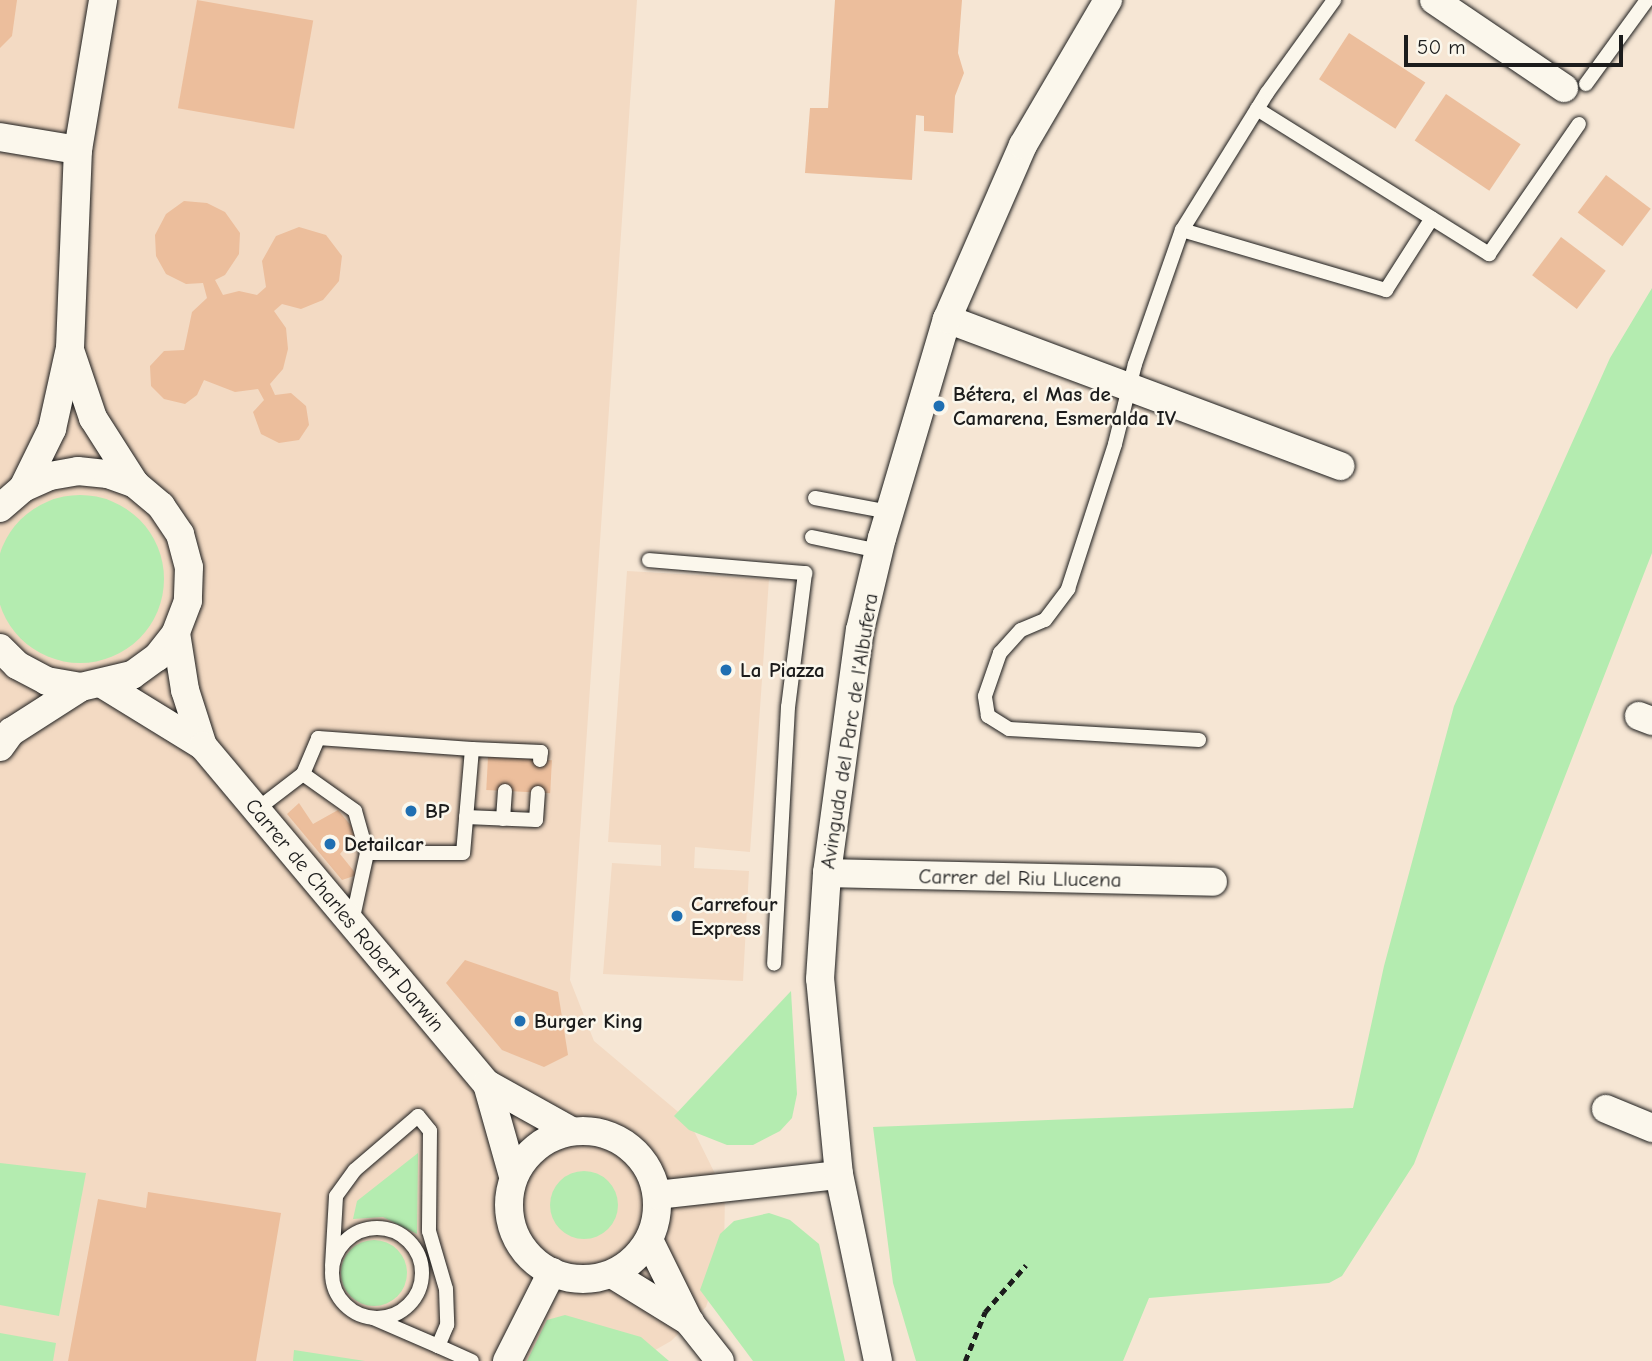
<!DOCTYPE html>
<html>
<head>
<meta charset="utf-8">
<style>
	body { margin:0 }
	#map { position:relative; width:1652px; height:1361px; overflow:hidden; background:#f6e6d4; font-family:"Comic Neue",sans-serif }
	div>[style] { position:absolute }
	.built>* { inset:0; background:#f3dac3 }
	.green>* { inset:0; background:#b4ecb0 }
	.round { border-radius:50% }
	.building>* { inset:0; background:#ecbe9c; transform-origin:0 0 }
	.path>* { height:4.5px; margin-top:-2.25px; transform-origin:0; background:repeating-linear-gradient(90deg,#1c1c1c 0 7px,transparent 0 12px) }
	.roads { filter:drop-shadow(0 0 2px #1c1c1c) drop-shadow(0 0 2px #1c1c1c) }
	.service>* { height:14px; margin:-7px; padding:0 7px; transform-origin:7px; border-radius:7px; background:#fbf7ec }
	.service>.ring { margin:-7px; padding:0; box-sizing:content-box; background:none; border:14px solid #fbf7ec; border-radius:50% }
	.minor>* { height:28px; margin:-14px; padding:0 14px; transform-origin:14px; border-radius:14px; background:#fbf7ec }
	.minor>.ring { margin:-14px; padding:0; box-sizing:content-box; background:none; border:28px solid #fbf7ec; border-radius:50% }
	.dots>* { width:19px; height:19px; translate:-50% -50%; box-sizing:border-box; border:4px solid #fbf7ec; border-radius:50% }
	span { translate:-50% -50%; white-space:nowrap; text-align:center; line-height:1.15; -webkit-text-stroke:5px #fbf7ec; paint-order:stroke }
	.poi-label { font-size:21px; color:#1c1c1c; font-weight:700 }
	.left { translate:0 -50%; text-align:left }
	.street-label { font-size:21px; color:#1c1c1c }
	.scale { position:absolute; left:1404px; top:35px; width:219px; height:32px; box-sizing:border-box; border:4px solid #1c1c1c; border-top:0; padding-left:9px; font-size:21px; line-height:24px; white-space:nowrap; color:#1c1c1c; -webkit-text-stroke:5px #fbf7ec; paint-order:stroke }
</style>
</head>
<body>
<div id="map">
	<div class="built">
		<i style="clip-path:polygon(0 0,637px 0,570px 980px,594px 1041px,689px 1121px,725px 1194px,724px 1252px,706px 1307px,671px 1341px,636px 1361px,0 1361px)"></i>
		<i style="clip-path:polygon(627px 571px,769px 579px,750px 852px,695px 847px,694px 868px,749px 871px,743px 981px,603px 974px,612px 863px,661px 866px,661px 845px,608px 842px)"></i>
	</div>
	<div class="green">
		<i style="clip-path:polygon(1652px 288px,1652px 553px,1414px 1164px,1342px 1276px,1329px 1283px,1149px 1298px,1123px 1361px,916px 1361px,893px 1283px,873px 1127px,1353px 1108px,1384px 966px,1454px 706px,1610px 358px)"></i>
		<i class="round" style="left:-4px;top:495px;width:168px;height:168px"></i>
		<i style="clip-path:polygon(791px 991px,797px 1094px,792px 1118px,780px 1131px,753px 1145px,727px 1145px,689px 1130px,674px 1116px)"></i>
		<i style="clip-path:polygon(418px 1153px,417px 1234px,383px 1217px,353px 1219px,357px 1201px)"></i>
		<i style="clip-path:polygon(0 1163px,86px 1173px,59px 1316px,0 1305px)"></i>
		<i class="round" style="left:550px;top:1171px;width:68px;height:68px"></i>
		<i style="clip-path:polygon(769px 1213px,790px 1220px,819px 1244px,845px 1361px,753px 1361px,700px 1290px,720px 1234px,734px 1221px)"></i>
		<i class="round" style="left:341px;top:1240px;width:66px;height:66px"></i>
		<i style="clip-path:polygon(565px 1315px,641px 1337px,669px 1361px,527px 1361px,547px 1320px)"></i>
		<i style="clip-path:polygon(0 1333px,56px 1343px,53px 1361px,0 1361px)"></i>
		<i style="clip-path:polygon(294px 1350px,365px 1361px,293px 1361px)"></i>
	</div>
	<div class="building">
		<i style="clip-path:polygon(0 0,17px 0,12px 36px,0 48px)"></i>
		<i style="left:197px;top:0;width:118px;height:110px;rotate:10deg"></i>
		<i style="clip-path:polygon(835px 0,962px 0,958px 53px,964px 73px,955px 96px,953px 133px,924px 131px,924px 116px,916px 115px,912px 180px,805px 173px,810px 108px,828px 108px)"></i>
		<i style="left:1349px;top:33px;width:91px;height:55px;rotate:33deg"></i>
		<i style="left:1446px;top:94px;width:90px;height:56px;rotate:34deg"></i>
		<i style="left:1606px;top:175px;width:56px;height:47px;rotate:37deg"></i>
		<i style="clip-path:polygon(184px 201px,207px 203px,225px 212px,240px 233px,239px 254px,225px 275px,215px 280px,223px 295px,239px 291px,257px 295px,266px 287px,262px 261px,276px 236px,299px 227px,326px 235px,342px 256px,339px 281px,323px 300px,301px 309px,282px 304px,274px 311px,286px 328px,288px 349px,283px 369px,270px 384px,275px 395px,291px 393px,306px 406px,309px 425px,299px 440px,279px 443px,261px 434px,253px 412px,264px 400px,258px 389px,235px 392px,204px 380px,197px 395px,185px 404px,164px 399px,151px 386px,150px 366px,164px 351px,184px 350px,192px 312px,207px 298px,203px 283px,186px 284px,166px 274px,156px 256px,155px 235px,166px 214px)"></i>
		<i style="left:1561px;top:237px;width:56px;height:48px;rotate:37deg"></i>
		<i style="left:488px;top:757px;width:64px;height:33px;rotate:3deg"></i>
		<i style="clip-path:polygon(299px 803px,313px 824px,338px 810px,357px 833px,340px 854px,357px 875px,342px 880px,287px 814px)"></i>
		<i style="clip-path:polygon(465px 960px,558px 992px,568px 1055px,544px 1067px,502px 1050px,446px 983px)"></i>
		<i style="clip-path:polygon(148px 1192px,281px 1213px,256px 1361px,68px 1361px,98px 1199px,146px 1208px)"></i>
	</div>
	<div class="path">
		<i style="left:965px;top:1361px;width:53px;rotate:-67.8deg"></i>
		<i style="left:985px;top:1312px;width:62px;rotate:-48.9deg"></i>
	</div>
	<div class="roads">
		<div class="service">
			<i style="left:1586px;top:84px;width:104px;rotate:-54deg"></i>
			<i style="left:1257px;top:109px;width:274px;rotate:32deg"></i>
			<i style="left:1489px;top:254px;width:158px;rotate:-55.3deg"></i>
			<i style="left:1182px;top:230px;width:213px;rotate:16.4deg"></i>
			<i style="left:1386px;top:290px;width:85px;rotate:-57.4deg"></i>
			<i style="left:815px;top:498px;width:75px;rotate:10.7deg"></i>
			<i style="left:812px;top:537px;width:68px;rotate:11.8deg"></i>
			<i style="left:649px;top:560px;width:157px;rotate:4.8deg"></i>
			<i style="left:805px;top:573px;width:135px;rotate:97.2deg"></i>
			<i style="left:788px;top:707px;width:257px;rotate:93.1deg"></i>
			<i style="left:1199px;top:740px;width:190px;rotate:-176.7deg"></i>
			<i style="left:1009px;top:729px;width:25px;rotate:-148deg"></i>
			<i style="left:988px;top:716px;width:20px;rotate:-99deg"></i>
			<i style="left:985px;top:696px;width:46px;rotate:-70.8deg"></i>
			<i style="left:1000px;top:653px;width:31px;rotate:-48deg"></i>
			<i style="left:1021px;top:630px;width:26px;rotate:-23deg"></i>
			<i style="left:1045px;top:620px;width:39px;rotate:-53deg"></i>
			<i style="left:1068px;top:589px;width:152px;rotate:-72deg"></i>
			<i style="left:1115px;top:444px;width:82px;rotate:-76deg"></i>
			<i style="left:1135px;top:364px;width:142px;rotate:-70.7deg"></i>
			<i style="left:1182px;top:230px;width:161px;rotate:-58.2deg"></i>
			<i style="left:1267px;top:93px;width:115px;rotate:-54.2deg"></i>
			<i style="left:472px;top:749px;width:69px;rotate:2.5deg"></i>
			<i style="left:541px;top:752px;width:8px;rotate:97deg"></i>
			<i style="left:303px;top:774px;width:64px;rotate:35.4deg"></i>
			<i style="left:355px;top:811px;width:44px;rotate:74.1deg"></i>
			<i style="left:256px;top:810px;width:59px;rotate:-37.5deg"></i>
			<i style="left:303px;top:774px;width:39px;rotate:-67deg"></i>
			<i style="left:318px;top:738px;width:154px;rotate:4.1deg"></i>
			<i style="left:472px;top:749px;width:104px;rotate:94.9deg"></i>
			<i style="left:463px;top:853px;width:96px;rotate:180deg"></i>
			<i style="left:367px;top:853px;width:71px;rotate:102.3deg"></i>
			<i style="left:466px;top:817px;width:70px;rotate:2.5deg"></i>
			<i style="left:536px;top:820px;width:27px;rotate:-86deg"></i>
			<i style="left:503px;top:819px;width:28px;rotate:-86deg"></i>
			<i class="ring" style="left:332px;top:1228px;width:76px;height:76px"></i>
			<i style="left:332px;top:1266px;width:70px;rotate:-86.7deg"></i>
			<i style="left:336px;top:1196px;width:32px;rotate:-54deg"></i>
			<i style="left:355px;top:1170px;width:83px;rotate:-40.6deg"></i>
			<i style="left:418px;top:1116px;width:19px;rotate:51deg"></i>
			<i style="left:430px;top:1131px;width:100px;rotate:90.6deg"></i>
			<i style="left:429px;top:1231px;width:60px;rotate:73.7deg"></i>
			<i style="left:446px;top:1289px;width:36px;rotate:88deg"></i>
			<i style="left:447px;top:1325px;width:23px;rotate:113deg"></i>
			<i style="left:438px;top:1346px;width:71px;rotate:-156.7deg"></i>
			<i style="left:438px;top:1346px;width:37px;rotate:24deg"></i>
		</div>
		<div class="minor">
			<i style="left:1434px;top:0;width:157px;rotate:34.1deg"></i>
			<i style="left:0;top:137px;width:79px;rotate:9.5deg"></i>
			<i style="left:947px;top:319px;width:420px;rotate:20.5deg"></i>
			<i style="left:70px;top:350px;width:72px;rotate:71.3deg"></i>
			<i style="left:93px;top:418px;width:78px;rotate:57.5deg"></i>
			<i style="left:23px;top:488px;width:66px;rotate:-63.8deg"></i>
			<i style="left:52px;top:429px;width:83px;rotate:-77.5deg"></i>
			<i style="left:70px;top:348px;width:198px;rotate:-87.7deg"></i>
			<i style="left:78px;top:150px;width:152px;rotate:-80.5deg"></i>
			<i style="left:0;top:508px;width:30px;rotate:-41deg"></i>
			<i style="left:23px;top:488px;width:30px;rotate:-24deg"></i>
			<i style="left:50px;top:476px;width:28px;rotate:-10deg"></i>
			<i style="left:78px;top:471px;width:30px;rotate:6deg"></i>
			<i style="left:108px;top:474px;width:29px;rotate:20deg"></i>
			<i style="left:135px;top:484px;width:34px;rotate:40deg"></i>
			<i style="left:161px;top:506px;width:34px;rotate:56deg"></i>
			<i style="left:180px;top:534px;width:34px;rotate:75deg"></i>
			<i style="left:189px;top:567px;width:34px;rotate:92deg"></i>
			<i style="left:188px;top:601px;width:34px;rotate:111deg"></i>
			<i style="left:176px;top:633px;width:31px;rotate:128deg"></i>
			<i style="left:157px;top:657px;width:31px;rotate:144deg"></i>
			<i style="left:132px;top:675px;width:52px;rotate:166.8deg"></i>
			<i style="left:81px;top:687px;width:35px;rotate:-170deg"></i>
			<i style="left:47px;top:681px;width:34px;rotate:-152deg"></i>
			<i style="left:17px;top:665px;width:24px;rotate:-135deg"></i>
			<i style="left:176px;top:633px;width:58px;rotate:81deg"></i>
			<i style="left:185px;top:690px;width:59px;rotate:72.2deg"></i>
			<i style="left:104px;top:685px;width:116px;rotate:31.6deg"></i>
			<i style="left:203px;top:746px;width:441px;rotate:50deg"></i>
			<i style="left:487px;top:1084px;width:96px;rotate:29.2deg"></i>
			<i style="left:1639px;top:716px;width:14px;rotate:21deg"></i>
			<i style="left:0;top:747px;width:19px;rotate:-54deg"></i>
			<i style="left:11px;top:732px;width:83px;rotate:-32.7deg"></i>
			<i style="left:827px;top:873px;width:386px;rotate:1.3deg"></i>
			<i style="left:487px;top:1084px;width:96px;rotate:74.2deg"></i>
			<i style="left:1606px;top:1109px;width:50px;rotate:22.4deg"></i>
			<i class="ring" style="left:509px;top:1131px;width:120px;height:120px"></i>
			<i style="left:657px;top:1195px;width:183px;rotate:-6.3deg"></i>
			<i style="left:649px;top:1240px;width:93px;rotate:63.7deg"></i>
			<i style="left:690px;top:1323px;width:48px;rotate:51.7deg"></i>
			<i style="left:612px;top:1274px;width:92px;rotate:31.6deg"></i>
			<i style="left:507px;top:1361px;width:100px;rotate:-63.2deg"></i>
			<i style="left:878px;top:1361px;width:190px;rotate:-101.8deg"></i>
			<i style="left:839px;top:1175px;width:197px;rotate:-95.5deg"></i>
			<i style="left:820px;top:979px;width:106px;rotate:-86.2deg"></i>
			<i style="left:827px;top:873px;width:245px;rotate:-82.3deg"></i>
			<i style="left:860px;top:630px;width:95px;rotate:-76.6deg"></i>
			<i style="left:882px;top:538px;width:228px;rotate:-73.5deg"></i>
			<i style="left:947px;top:319px;width:190px;rotate:-66.4deg"></i>
			<i style="left:1023px;top:145px;width:168px;rotate:-59.6deg"></i>
		</div>
	</div>
	<div class="dots">
		<i style="left:939px;top:406px;background:#1f6fb2"></i>
		<i style="left:726px;top:670px;background:#1f6fb2"></i>
		<i style="left:411px;top:811px;background:#1f6fb2"></i>
		<i style="left:330px;top:844px;background:#1f6fb2"></i>
		<i style="left:677px;top:916px;background:#1f6fb2"></i>
		<i style="left:520px;top:1021px;background:#1f6fb2"></i>
	</div>
	<div class="poi-label">
		<span class="left" style="left:953px;top:406px">Bétera, el Mas de<br>Camarena, Esmeralda IV</span>
		<span class="left" style="left:740px;top:670px">La Piazza</span>
		<span class="left" style="left:425px;top:811px">BP</span>
		<span class="left" style="left:344px;top:844px">Detailcar</span>
		<span class="left" style="left:691px;top:916px">Carrefour<br>Express</span>
		<span class="left" style="left:534px;top:1021px">Burger King</span>
	</div>
	<div class="street-label">
		<span style="left:849px;top:731px;rotate:-81deg">Avinguda del Parc de l'Albufera</span>
		<span style="left:1020px;top:878px;rotate:1deg">Carrer del Riu Llucena</span>
		<span style="left:345px;top:915px;rotate:50deg">Carrer de Charles Robert Darwin</span>
	</div>
	<div class="scale">50 m</div>
</div>
</body>
</html>
